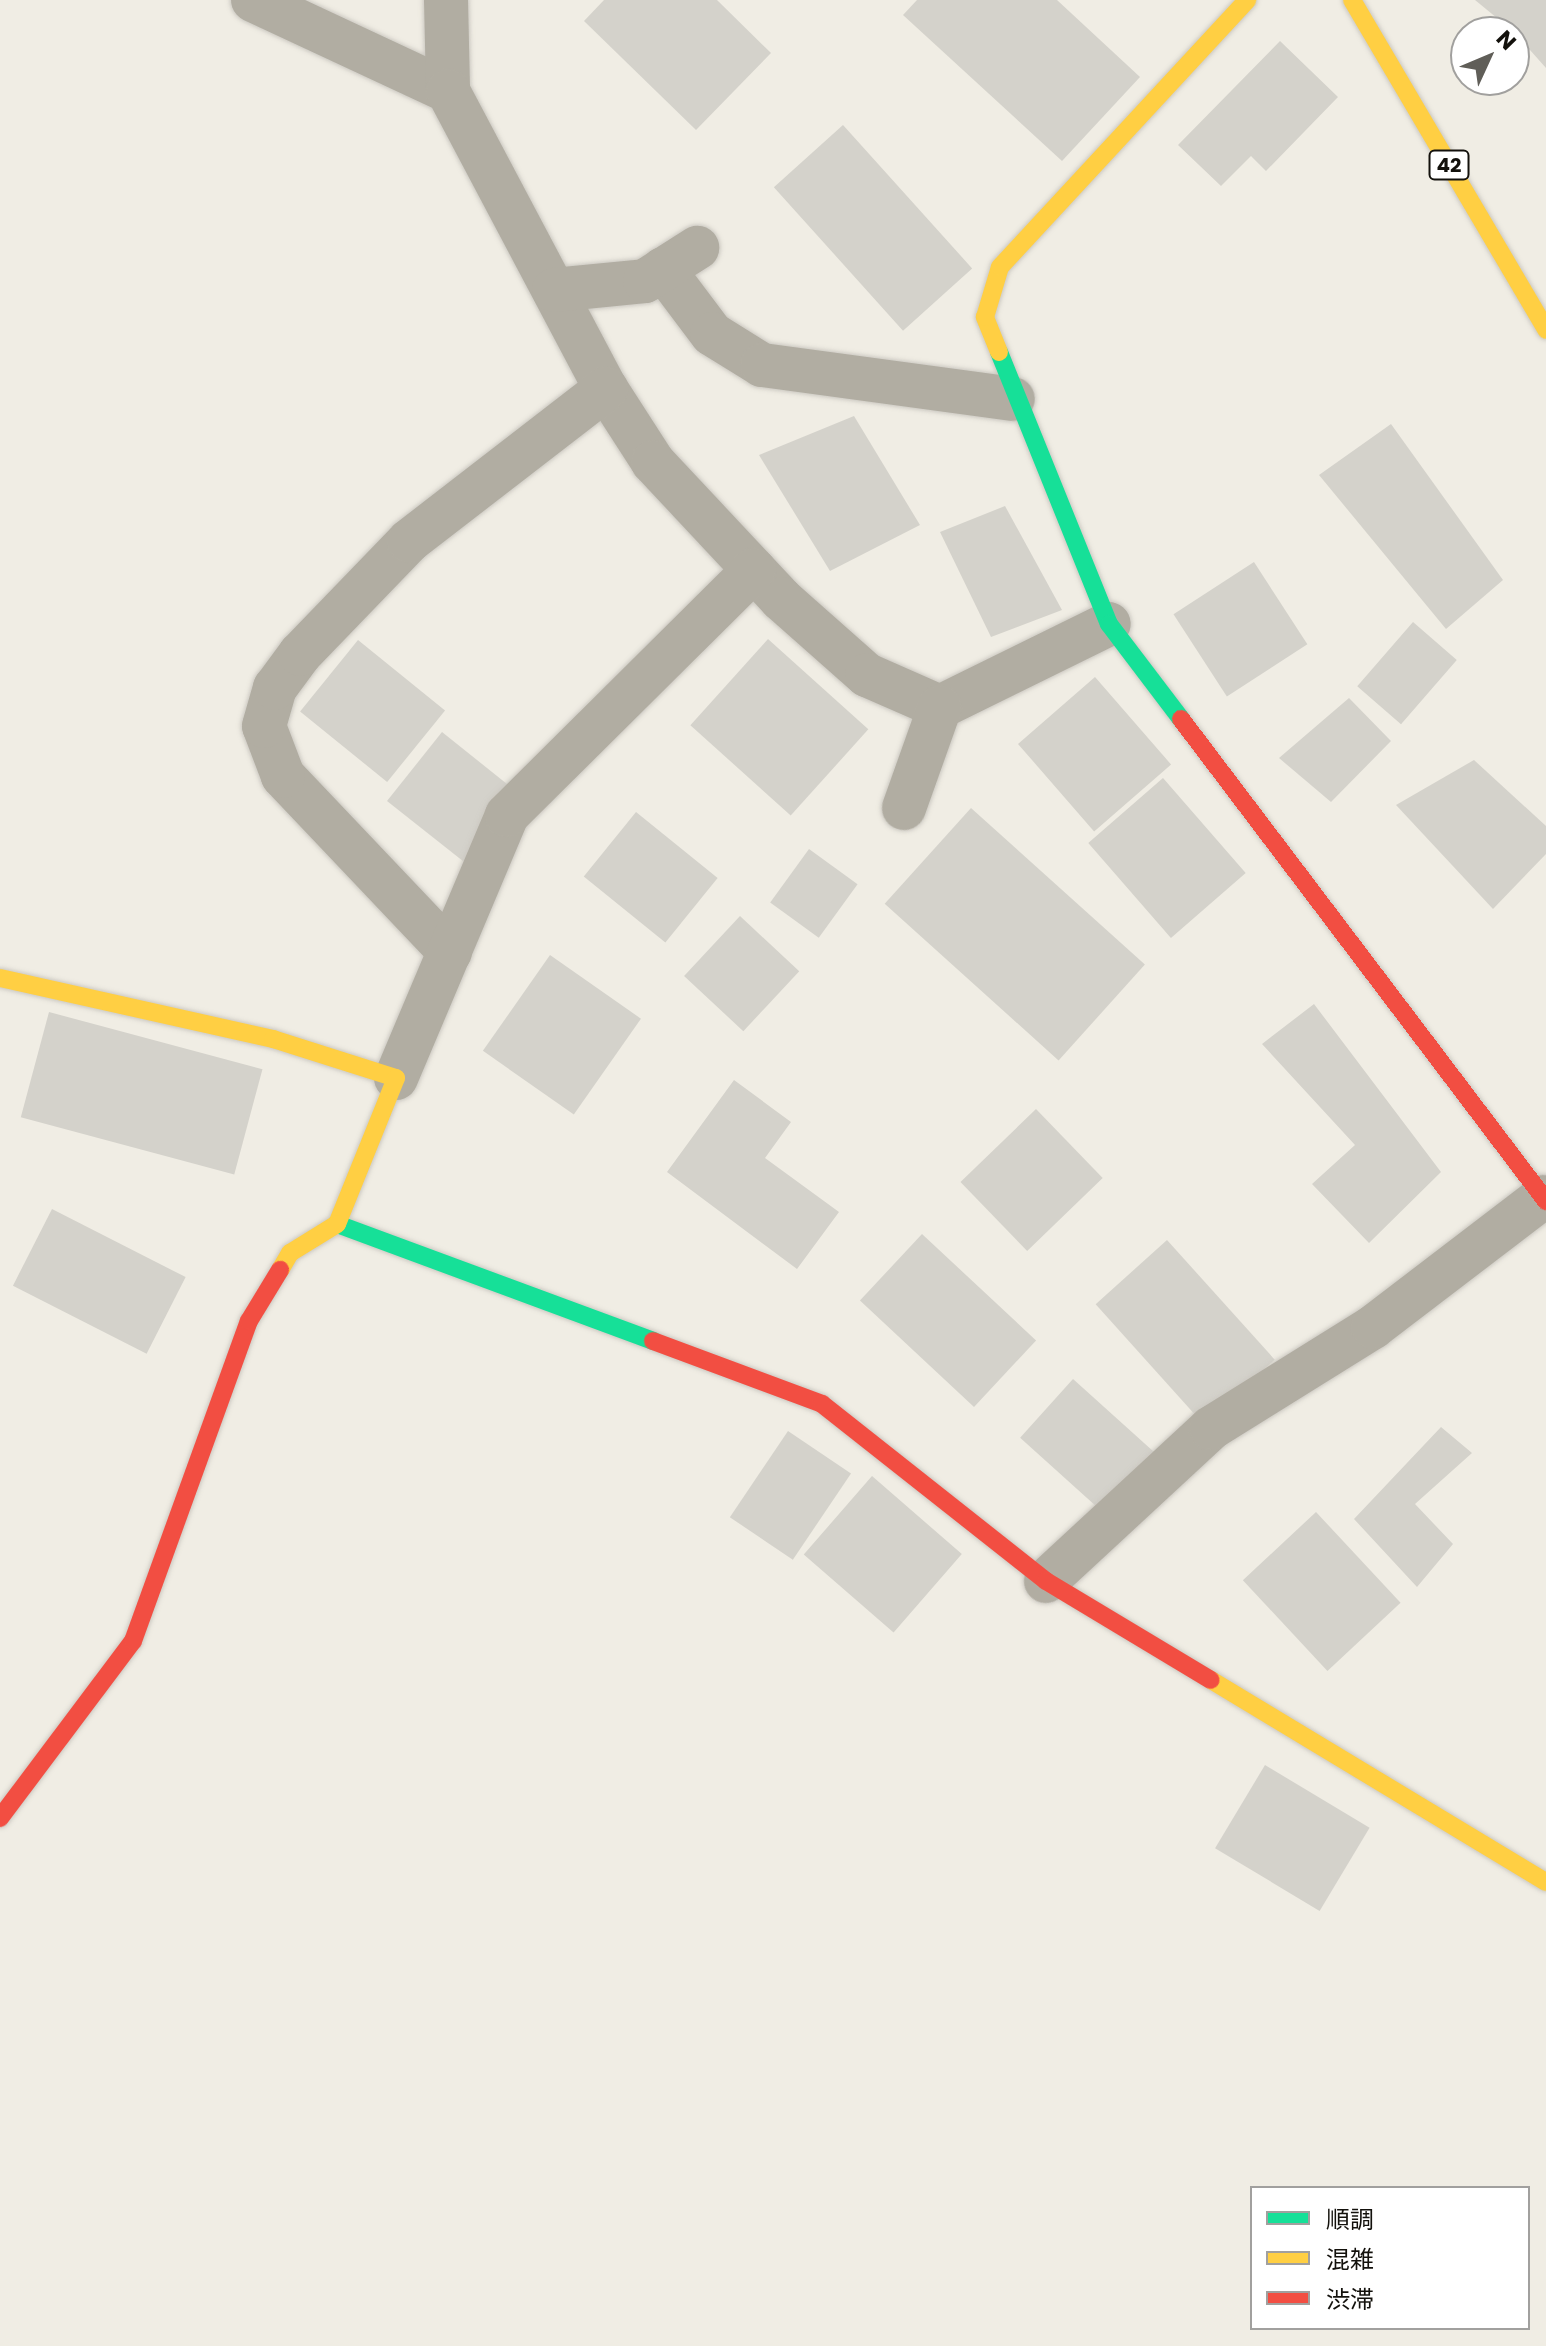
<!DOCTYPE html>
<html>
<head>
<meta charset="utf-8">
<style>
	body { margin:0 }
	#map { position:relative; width:1546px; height:2346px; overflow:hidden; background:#f0ede4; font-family:Poppins,"Noto Sans JP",sans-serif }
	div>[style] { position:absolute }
	.building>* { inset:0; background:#d4d2cb; transform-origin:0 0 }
	.roads { filter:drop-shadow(0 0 2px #ccc9c2) drop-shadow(0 0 2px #ccc9c2) }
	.street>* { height:44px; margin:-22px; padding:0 22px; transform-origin:22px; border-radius:22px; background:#b1ada2 }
	.fast>* { height:18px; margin:-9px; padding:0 9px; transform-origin:9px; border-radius:9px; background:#16e098 }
	.slow>* { height:18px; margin:-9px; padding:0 9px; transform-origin:9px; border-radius:9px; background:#ffcf43 }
	.jam>* { height:18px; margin:-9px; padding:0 9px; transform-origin:9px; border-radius:9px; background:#f24e42 }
	span { translate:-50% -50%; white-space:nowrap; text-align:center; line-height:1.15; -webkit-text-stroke:6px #fff; paint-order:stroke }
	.shield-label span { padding:2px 6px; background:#fff; border:2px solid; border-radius:6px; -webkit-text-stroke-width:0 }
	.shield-label { font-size:20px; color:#13110c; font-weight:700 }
	.legend { position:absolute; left:1250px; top:2186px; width:280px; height:144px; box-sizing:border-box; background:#fff; border:2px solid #a1a09e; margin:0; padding:10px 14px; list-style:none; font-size:24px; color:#13110c }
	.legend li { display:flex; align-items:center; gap:16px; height:40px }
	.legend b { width:40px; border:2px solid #a1a09e }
	.north { position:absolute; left:1450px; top:16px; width:80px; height:80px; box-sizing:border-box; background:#fff; border:2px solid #a1a09e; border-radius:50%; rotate:46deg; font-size:22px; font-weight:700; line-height:32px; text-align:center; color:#13110c }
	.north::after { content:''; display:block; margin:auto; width:28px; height:36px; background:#605e58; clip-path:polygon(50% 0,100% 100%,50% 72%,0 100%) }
</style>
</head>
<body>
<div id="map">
	<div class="building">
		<i style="clip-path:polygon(604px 0,717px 0,771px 53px,696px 130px,584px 21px)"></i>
		<i style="clip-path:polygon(917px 0,1057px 0,1140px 77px,1062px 161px,903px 15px)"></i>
		<i style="clip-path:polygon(1475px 0,1546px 0,1546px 68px,1514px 32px)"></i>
		<i style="clip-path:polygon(1280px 41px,1338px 97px,1266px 171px,1251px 156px,1221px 186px,1178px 145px)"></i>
		<i style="left:843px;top:125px;width:193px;height:93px;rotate:48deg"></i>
		<i style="clip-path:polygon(854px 416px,920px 525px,830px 571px,759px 455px)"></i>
		<i style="clip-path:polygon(1391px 424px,1503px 580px,1446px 629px,1319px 475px)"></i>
		<i style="clip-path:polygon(1005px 506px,1062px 610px,991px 637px,940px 532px)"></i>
		<i style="left:1254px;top:562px;width:98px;height:96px;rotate:57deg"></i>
		<i style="left:1413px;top:622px;width:58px;height:85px;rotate:41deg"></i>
		<i style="left:768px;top:639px;width:135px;height:116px;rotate:42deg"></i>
		<i style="left:358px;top:640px;width:112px;height:92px;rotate:39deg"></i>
		<i style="left:1095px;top:677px;width:116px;height:102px;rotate:49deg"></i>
		<i style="clip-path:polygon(1349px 698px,1391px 741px,1331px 802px,1279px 758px)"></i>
		<i style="clip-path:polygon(442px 732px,507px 784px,473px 869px,387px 801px)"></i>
		<i style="clip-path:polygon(1474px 760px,1546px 826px,1546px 854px,1493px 909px,1396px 805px)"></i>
		<i style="left:1163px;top:778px;width:126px;height:99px;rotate:49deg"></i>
		<i style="left:971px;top:808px;width:234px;height:129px;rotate:42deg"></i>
		<i style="left:636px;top:812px;width:105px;height:83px;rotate:39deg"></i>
		<i style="left:809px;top:849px;width:60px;height:66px;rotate:36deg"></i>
		<i style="left:740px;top:916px;width:81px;height:82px;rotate:43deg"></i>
		<i style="left:550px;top:955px;width:111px;height:117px;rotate:35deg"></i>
		<i style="clip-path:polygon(1314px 1004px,1441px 1172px,1369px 1243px,1312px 1184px,1355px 1145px,1262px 1044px)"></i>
		<i style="left:49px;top:1012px;width:221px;height:109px;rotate:15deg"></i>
		<i style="clip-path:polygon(734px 1080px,791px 1122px,765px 1158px,839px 1212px,797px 1269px,667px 1172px)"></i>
		<i style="left:1036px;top:1109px;width:96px;height:105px;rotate:46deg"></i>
		<i style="left:52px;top:1209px;width:150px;height:86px;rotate:27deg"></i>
		<i style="left:922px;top:1234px;width:156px;height:91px;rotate:43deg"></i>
		<i style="left:1167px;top:1240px;width:161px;height:96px;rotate:48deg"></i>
		<i style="left:1073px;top:1379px;width:115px;height:79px;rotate:42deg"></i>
		<i style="clip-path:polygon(1441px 1427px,1472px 1453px,1415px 1504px,1453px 1544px,1417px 1587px,1354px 1519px)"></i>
		<i style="left:788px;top:1431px;width:76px;height:104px;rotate:34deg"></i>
		<i style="left:872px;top:1476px;width:119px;height:104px;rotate:41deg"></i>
		<i style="left:1316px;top:1512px;width:124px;height:100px;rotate:47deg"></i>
		<i style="left:1265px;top:1765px;width:122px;height:97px;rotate:31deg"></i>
	</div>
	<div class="roads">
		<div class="street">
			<i style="left:253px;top:0;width:215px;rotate:25deg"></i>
			<i style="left:446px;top:0;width:91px;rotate:88.7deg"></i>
			<i style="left:448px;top:91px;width:337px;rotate:62.1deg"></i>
			<i style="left:606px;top:389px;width:87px;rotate:57.2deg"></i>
			<i style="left:653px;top:462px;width:187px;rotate:46.9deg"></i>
			<i style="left:781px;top:599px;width:115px;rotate:41.5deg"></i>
			<i style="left:867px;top:675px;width:80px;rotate:23.7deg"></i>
			<i style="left:940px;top:707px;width:188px;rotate:-26.2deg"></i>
			<i style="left:663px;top:269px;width:81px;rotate:53deg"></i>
			<i style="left:712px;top:334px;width:59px;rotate:31.8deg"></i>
			<i style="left:762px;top:365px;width:253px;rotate:7.7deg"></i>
			<i style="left:554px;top:290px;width:91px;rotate:-5.6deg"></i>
			<i style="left:645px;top:281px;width:62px;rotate:-32.4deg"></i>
			<i style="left:904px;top:808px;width:107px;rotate:-70.4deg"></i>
			<i style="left:450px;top:952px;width:243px;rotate:-133.5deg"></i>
			<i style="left:283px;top:776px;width:53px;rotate:-110.8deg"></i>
			<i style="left:264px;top:726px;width:40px;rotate:-74deg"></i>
			<i style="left:275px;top:688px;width:42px;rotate:-53.7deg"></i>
			<i style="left:300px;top:654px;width:157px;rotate:-46deg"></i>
			<i style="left:409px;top:541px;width:249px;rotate:-37.7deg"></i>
			<i style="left:396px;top:1078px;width:285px;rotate:-67.1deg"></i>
			<i style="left:507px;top:815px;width:348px;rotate:-44.8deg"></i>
			<i style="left:1046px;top:1581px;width:225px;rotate:-42.8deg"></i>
			<i style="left:1211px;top:1428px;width:191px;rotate:-31.9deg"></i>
			<i style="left:1373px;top:1327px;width:214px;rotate:-37.4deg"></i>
		</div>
		<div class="fast">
			<i style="left:999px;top:352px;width:293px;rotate:68deg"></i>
			<i style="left:1109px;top:624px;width:119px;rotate:52.8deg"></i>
			<i style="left:337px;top:1224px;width:337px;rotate:20.3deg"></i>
		</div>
		<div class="slow">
			<i style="left:1352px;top:0;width:383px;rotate:59.5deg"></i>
			<i style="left:999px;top:352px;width:38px;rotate:-112deg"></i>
			<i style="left:985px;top:317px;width:52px;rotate:-73.3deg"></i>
			<i style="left:1000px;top:267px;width:364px;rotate:-47.2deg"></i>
			<i style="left:0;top:978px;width:280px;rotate:12.6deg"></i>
			<i style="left:273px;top:1039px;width:129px;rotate:17.6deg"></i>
			<i style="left:396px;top:1078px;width:157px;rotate:112deg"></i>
			<i style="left:337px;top:1224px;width:55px;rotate:148.3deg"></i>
			<i style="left:290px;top:1253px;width:20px;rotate:120deg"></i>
			<i style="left:1211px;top:1680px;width:391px;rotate:31.1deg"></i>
		</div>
		<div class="jam">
			<i style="left:1181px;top:719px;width:605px;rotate:52.86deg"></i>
			<i style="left:653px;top:1341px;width:180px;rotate:20.4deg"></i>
			<i style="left:822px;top:1404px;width:285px;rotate:38.3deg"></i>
			<i style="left:1046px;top:1581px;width:192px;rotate:31deg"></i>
			<i style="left:0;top:1818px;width:221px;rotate:-53.1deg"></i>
			<i style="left:133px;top:1641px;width:340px;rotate:-70.1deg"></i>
			<i style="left:249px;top:1321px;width:60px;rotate:-58.7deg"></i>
		</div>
	</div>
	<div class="shield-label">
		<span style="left:1449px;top:165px">42</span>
	</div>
	<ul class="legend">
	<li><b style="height:10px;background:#16e098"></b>順調</li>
	<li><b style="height:10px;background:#ffcf43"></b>混雑</li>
	<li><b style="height:10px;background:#f24e42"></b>渋滞</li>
	</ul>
	<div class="north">N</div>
</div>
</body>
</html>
